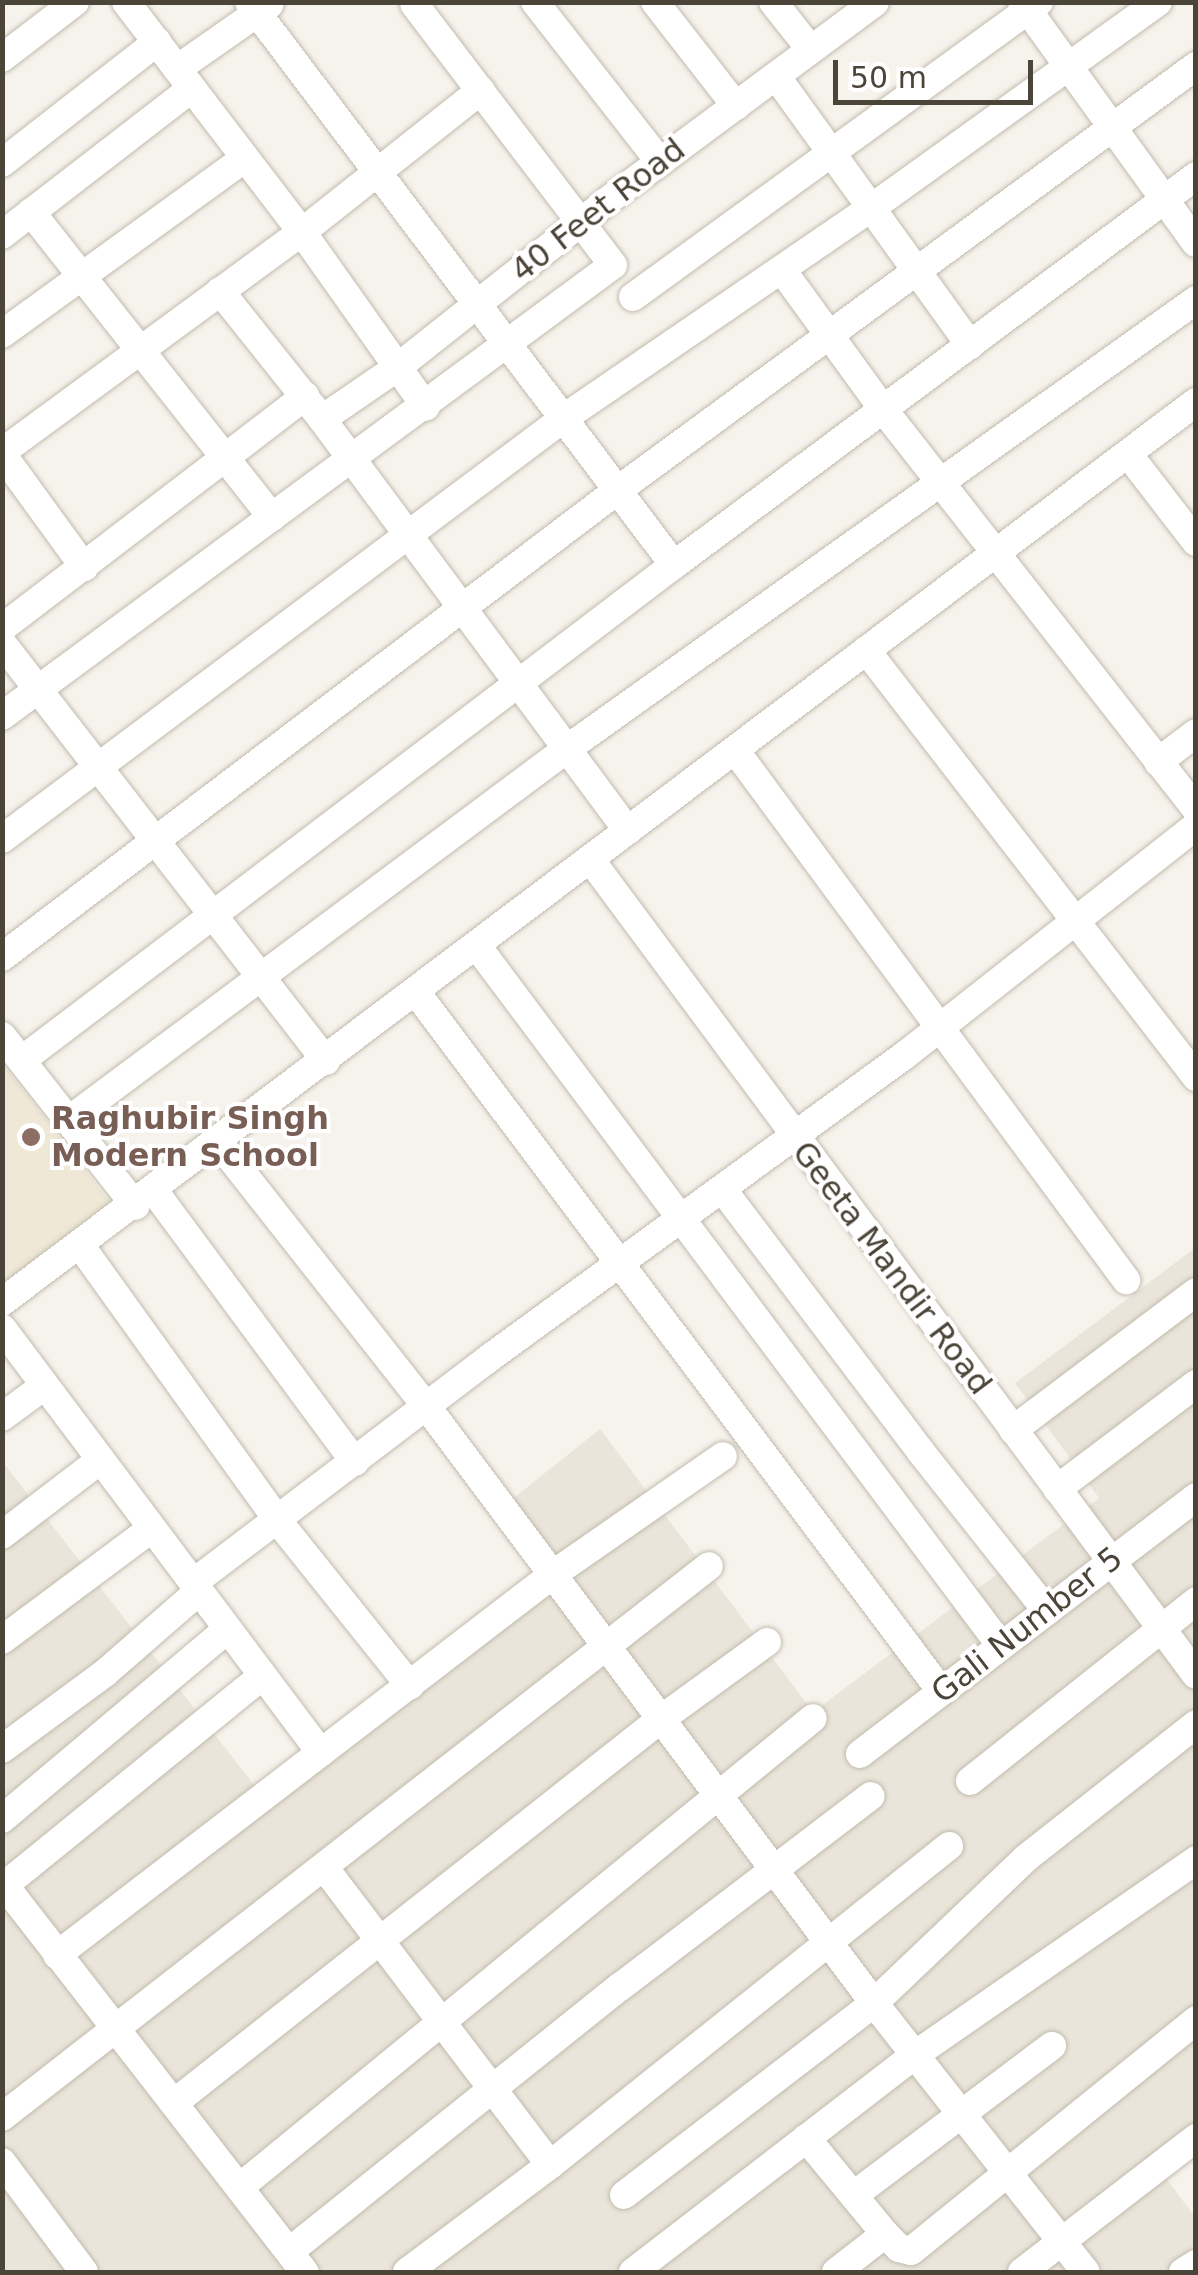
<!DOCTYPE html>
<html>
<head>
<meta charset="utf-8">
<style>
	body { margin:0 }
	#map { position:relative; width:1198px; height:2275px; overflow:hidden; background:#f6f3ec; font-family:"DejaVu Sans",sans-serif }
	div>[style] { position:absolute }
	.residential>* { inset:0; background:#eae5da }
	.education>* { inset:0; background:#efe8d6 }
	.roads { filter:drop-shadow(0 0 2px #c2bbae) drop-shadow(0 0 2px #c2bbae) }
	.minor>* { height:28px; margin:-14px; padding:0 14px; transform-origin:14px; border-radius:14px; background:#fff }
	.dots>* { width:28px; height:28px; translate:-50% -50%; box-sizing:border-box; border:5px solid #fff; border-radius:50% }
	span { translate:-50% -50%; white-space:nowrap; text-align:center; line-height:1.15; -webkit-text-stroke:8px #fff; paint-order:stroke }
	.street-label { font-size:32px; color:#4b4439 }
	.education-label { font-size:32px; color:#785e54; font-weight:700 }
	.left { translate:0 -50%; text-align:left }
	.frame { position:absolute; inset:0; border:5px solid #4b4439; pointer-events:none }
	.scale { position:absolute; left:833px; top:60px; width:200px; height:45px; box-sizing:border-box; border:5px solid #4b4439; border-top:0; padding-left:12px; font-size:30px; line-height:35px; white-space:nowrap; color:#4b4439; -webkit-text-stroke:8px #fff; paint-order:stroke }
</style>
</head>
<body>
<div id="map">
	<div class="residential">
		<i style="clip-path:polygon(1195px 1248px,1196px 2136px,1157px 2166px,1195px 2217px,1195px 2272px,3px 2272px,2px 1461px,261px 1794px,553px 1568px,500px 1509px,600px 1429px,813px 1712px,1099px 1498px,1015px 1383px)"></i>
	</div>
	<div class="education">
		<i style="clip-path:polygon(2px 1063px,117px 1211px,2px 1293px)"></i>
	</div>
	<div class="roads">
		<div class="minor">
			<i style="left:126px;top:2px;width:290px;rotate:52.6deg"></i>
			<i style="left:302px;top:232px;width:214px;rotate:54.7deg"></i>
			<i style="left:535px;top:2px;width:203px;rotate:52deg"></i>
			<i style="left:655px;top:2px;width:132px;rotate:52.1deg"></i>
			<i style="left:773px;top:2px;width:61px;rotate:51.6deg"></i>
			<i style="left:1022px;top:2px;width:297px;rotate:54.2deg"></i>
			<i style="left:2px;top:58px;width:92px;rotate:-37.5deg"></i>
			<i style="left:177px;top:69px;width:113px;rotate:-35deg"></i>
			<i style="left:776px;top:76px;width:332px;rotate:54.2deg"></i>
			<i style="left:2px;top:163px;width:197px;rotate:-38deg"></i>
			<i style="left:31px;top:212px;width:389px;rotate:51.7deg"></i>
			<i style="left:2px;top:235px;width:240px;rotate:-37.7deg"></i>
			<i style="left:782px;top:270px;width:172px;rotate:54deg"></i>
			<i style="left:883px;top:409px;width:508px;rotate:51.96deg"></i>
			<i style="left:220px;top:291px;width:164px;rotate:51.4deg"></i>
			<i style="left:322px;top:419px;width:513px;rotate:53.4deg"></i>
			<i style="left:633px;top:297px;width:502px;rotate:-36deg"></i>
			<i style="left:2px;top:334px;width:300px;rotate:-35.9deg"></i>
			<i style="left:322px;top:419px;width:92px;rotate:-34.4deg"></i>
			<i style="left:398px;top:367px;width:265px;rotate:-38.4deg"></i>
			<i style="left:606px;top:202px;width:335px;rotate:-36.6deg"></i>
			<i style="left:2px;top:452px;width:372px;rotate:-36.3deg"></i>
			<i style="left:302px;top:232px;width:228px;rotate:-38.4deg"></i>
			<i style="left:2px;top:454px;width:140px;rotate:54deg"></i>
			<i style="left:1128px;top:454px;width:111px;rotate:52.3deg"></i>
			<i style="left:674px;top:565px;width:651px;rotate:-36.69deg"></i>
			<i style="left:2px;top:628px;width:382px;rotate:-37.4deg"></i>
			<i style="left:2px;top:643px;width:529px;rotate:52.22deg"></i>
			<i style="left:866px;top:650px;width:540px;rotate:52.3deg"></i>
			<i style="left:2px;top:716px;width:759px;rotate:-36.43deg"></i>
			<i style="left:613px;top:265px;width:328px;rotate:-127.3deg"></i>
			<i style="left:735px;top:750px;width:659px;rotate:53.58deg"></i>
			<i style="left:1158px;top:762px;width:48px;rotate:-37.3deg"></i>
			<i style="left:2px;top:839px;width:702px;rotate:-36.84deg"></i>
			<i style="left:564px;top:418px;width:379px;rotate:-34.4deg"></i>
			<i style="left:877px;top:204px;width:346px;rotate:-35.7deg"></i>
			<i style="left:590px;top:859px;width:1016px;rotate:53.4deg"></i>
			<i style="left:477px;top:946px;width:874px;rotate:53.18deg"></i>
			<i style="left:2px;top:957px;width:773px;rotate:-37.17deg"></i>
			<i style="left:618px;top:490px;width:717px;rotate:-36.26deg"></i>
			<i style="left:416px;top:992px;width:874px;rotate:53.09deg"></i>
			<i style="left:2px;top:1036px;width:216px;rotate:51.8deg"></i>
			<i style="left:22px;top:1060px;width:819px;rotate:-37.21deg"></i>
			<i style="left:674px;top:565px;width:705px;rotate:-127.05deg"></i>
			<i style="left:69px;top:1120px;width:617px;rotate:-36.7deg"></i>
			<i style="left:564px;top:751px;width:776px;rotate:-35.51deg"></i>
			<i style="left:219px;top:1143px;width:336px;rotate:51.8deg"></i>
			<i style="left:427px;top:1407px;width:745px;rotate:53.13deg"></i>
			<i style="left:874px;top:2003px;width:342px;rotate:51.8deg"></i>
			<i style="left:723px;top:1190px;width:328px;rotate:52.9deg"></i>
			<i style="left:921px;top:1452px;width:203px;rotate:51.6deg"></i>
			<i style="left:155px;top:1192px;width:336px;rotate:53.5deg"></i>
			<i style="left:80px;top:1245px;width:340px;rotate:54.3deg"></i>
			<i style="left:278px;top:1521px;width:211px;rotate:51.3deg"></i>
			<i style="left:2px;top:1302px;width:1495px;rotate:-37.01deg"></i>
			<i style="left:2px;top:1328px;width:531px;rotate:53.11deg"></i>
			<i style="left:2px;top:1417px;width:52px;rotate:-36.4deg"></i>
			<i style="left:1013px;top:1430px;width:229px;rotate:-37deg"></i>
			<i style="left:1057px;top:1489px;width:174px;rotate:-37.1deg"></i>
			<i style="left:2px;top:1535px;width:123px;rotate:-37.4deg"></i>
			<i style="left:193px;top:1583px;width:370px;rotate:-37.2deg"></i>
			<i style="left:488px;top:1359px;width:516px;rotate:-36.09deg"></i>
			<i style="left:905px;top:1055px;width:370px;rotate:-38.2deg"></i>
			<i style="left:2px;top:1640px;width:187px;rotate:-36.7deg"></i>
			<i style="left:2px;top:1749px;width:128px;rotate:-36.4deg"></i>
			<i style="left:105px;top:1673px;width:125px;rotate:-41.1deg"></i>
			<i style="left:860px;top:1754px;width:423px;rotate:-37.4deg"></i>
			<i style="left:970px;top:1781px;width:289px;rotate:-38.5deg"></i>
			<i style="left:2px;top:1819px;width:295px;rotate:-40.1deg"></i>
			<i style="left:324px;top:1867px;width:374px;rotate:52.8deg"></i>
			<i style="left:2px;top:1882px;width:494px;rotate:52.2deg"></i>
			<i style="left:5px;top:1885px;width:331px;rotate:-39.1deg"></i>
			<i style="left:57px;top:1955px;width:624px;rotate:-37.51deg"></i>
			<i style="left:552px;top:1575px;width:208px;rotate:-34.8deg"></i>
			<i style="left:174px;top:2103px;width:620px;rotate:-38.26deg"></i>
			<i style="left:661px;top:1719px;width:131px;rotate:-36deg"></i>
			<i style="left:2px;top:2117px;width:896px;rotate:-37.93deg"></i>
			<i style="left:806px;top:2138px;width:124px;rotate:50.5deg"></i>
			<i style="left:885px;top:2234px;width:20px;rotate:45deg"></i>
			<i style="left:899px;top:2248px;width:12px;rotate:14deg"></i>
			<i style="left:911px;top:2251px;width:367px;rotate:-39deg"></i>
			<i style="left:2px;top:2162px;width:137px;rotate:53.3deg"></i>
			<i style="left:240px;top:2187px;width:740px;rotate:-39.3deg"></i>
			<i style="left:624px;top:2195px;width:315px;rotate:-37.5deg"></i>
			<i style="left:874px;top:2003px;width:210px;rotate:-43.6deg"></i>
			<i style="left:1026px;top:1858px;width:216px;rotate:-38.2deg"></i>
			<i style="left:854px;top:2195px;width:248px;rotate:-37deg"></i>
			<i style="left:290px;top:2251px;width:423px;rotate:-38.7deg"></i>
			<i style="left:620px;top:1987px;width:315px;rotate:-37.3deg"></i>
			<i style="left:407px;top:2272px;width:179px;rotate:-36.8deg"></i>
			<i style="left:550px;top:2165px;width:511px;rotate:-38.64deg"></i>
			<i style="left:633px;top:2272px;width:357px;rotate:-37.6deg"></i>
			<i style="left:916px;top:2054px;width:341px;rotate:-34.7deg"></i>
			<i style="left:836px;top:2272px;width:62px;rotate:-37.8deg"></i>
			<i style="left:1022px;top:2272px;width:220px;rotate:-37.6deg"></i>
			<i style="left:1183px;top:2272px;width:15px;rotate:-32deg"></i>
		</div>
	</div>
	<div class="dots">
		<i style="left:31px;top:1137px;background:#8d6e63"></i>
	</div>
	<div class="street-label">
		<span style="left:598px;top:210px;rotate:-38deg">40 Feet Road</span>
		<span style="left:892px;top:1268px;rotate:53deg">Geeta Mandir Road</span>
		<span style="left:1027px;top:1625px;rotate:-38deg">Gali Number 5</span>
	</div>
	<div class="education-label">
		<span class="left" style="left:51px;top:1137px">Raghubir Singh<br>Modern School</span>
	</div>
	<div class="frame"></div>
	<div class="scale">50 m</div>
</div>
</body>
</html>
